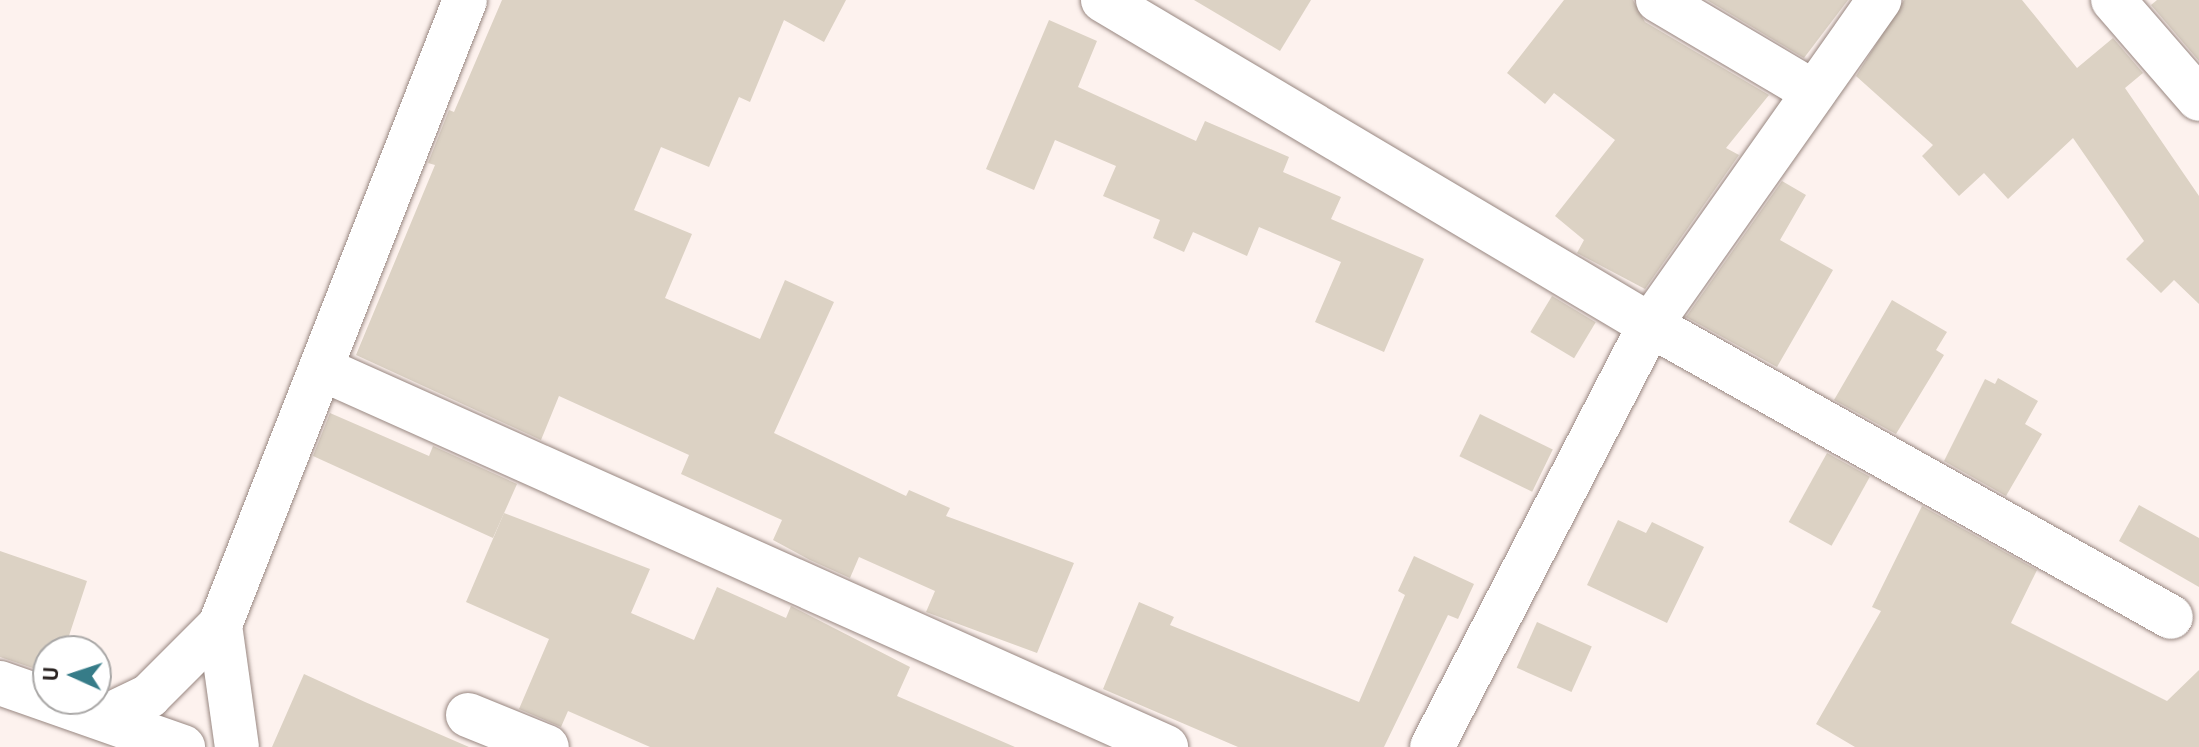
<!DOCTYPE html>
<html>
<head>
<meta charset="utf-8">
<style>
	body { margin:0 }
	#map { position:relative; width:2199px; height:747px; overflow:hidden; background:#fdf2ee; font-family:"PT Sans",sans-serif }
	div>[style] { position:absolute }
	.building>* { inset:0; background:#dcd2c4; transform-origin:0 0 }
	.roads { filter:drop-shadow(0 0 2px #988781) drop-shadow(0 0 2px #988781) }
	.minor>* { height:44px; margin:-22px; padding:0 22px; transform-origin:22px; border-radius:22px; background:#fff }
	span { translate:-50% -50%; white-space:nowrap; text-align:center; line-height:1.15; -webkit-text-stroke:6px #fff; paint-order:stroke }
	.north { position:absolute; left:32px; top:635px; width:80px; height:80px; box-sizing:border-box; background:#fff; border:2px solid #a9a7a6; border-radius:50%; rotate:273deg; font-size:22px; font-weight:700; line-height:32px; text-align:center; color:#292220 }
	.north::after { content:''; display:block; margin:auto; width:28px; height:36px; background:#367c88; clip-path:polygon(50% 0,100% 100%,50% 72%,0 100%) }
</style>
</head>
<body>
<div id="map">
	<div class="building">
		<i style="clip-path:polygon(502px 0,846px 0,824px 42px,784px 20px,750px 102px,739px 97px,709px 167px,661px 147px,634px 210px,692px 234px,665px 298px,760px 339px,785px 280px,834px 302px,774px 433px,906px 496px,909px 490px,950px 508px,946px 516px,1074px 563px,1037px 653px,926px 612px,935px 591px,859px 557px,850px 578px,810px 560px,773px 540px,782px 520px,681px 474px,689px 455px,559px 396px,541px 440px,356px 355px,435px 165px,428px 163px,449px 110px,454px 112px)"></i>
		<i style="clip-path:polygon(1194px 0,1311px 0,1280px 51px)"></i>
		<i style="clip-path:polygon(1564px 0,1633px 0,1645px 22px,1769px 95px,1726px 148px,1739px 155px,1645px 289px,1577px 253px,1584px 240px,1555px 216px,1615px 140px,1554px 93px,1545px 104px,1507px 73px)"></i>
		<i style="clip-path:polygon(1707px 0,1848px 0,1804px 58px)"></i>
		<i style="clip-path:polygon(1904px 0,2022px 0,2077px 68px,2113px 38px,2143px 73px,2125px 88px,2199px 196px,2199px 304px,2174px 280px,2161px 293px,2126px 259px,2144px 241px,2073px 138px,2008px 199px,1984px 173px,1959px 196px,1922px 156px,1933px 145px,1856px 76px)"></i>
		<i style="clip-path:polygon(2157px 0,2199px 0,2199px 61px,2151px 5px)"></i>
		<i style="clip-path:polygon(1049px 20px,1097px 41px,1078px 87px,1196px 141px,1205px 121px,1289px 157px,1283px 172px,1341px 197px,1331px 219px,1424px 259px,1384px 352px,1315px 322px,1341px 262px,1259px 227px,1247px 256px,1193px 232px,1184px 252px,1153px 238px,1160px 220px,1103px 196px,1116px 166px,1055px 140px,1034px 190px,986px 169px)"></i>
		<i style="clip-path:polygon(1782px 181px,1806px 195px,1780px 240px,1833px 270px,1777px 367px,1686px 317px)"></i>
		<i style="left:1552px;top:296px;width:51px;height:42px;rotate:31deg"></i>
		<i style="clip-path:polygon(1892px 300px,1947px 332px,1936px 350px,1944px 355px,1896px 434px,1834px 400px)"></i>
		<i style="clip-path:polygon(1998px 378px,2038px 401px,2025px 424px,2042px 434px,2006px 496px,1944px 461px,1985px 379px,1995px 384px)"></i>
		<i style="clip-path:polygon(330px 413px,429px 456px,433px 446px,517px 484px,493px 538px,313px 456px)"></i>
		<i style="left:1480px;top:414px;width:81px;height:47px;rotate:26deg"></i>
		<i style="left:1827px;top:453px;width:49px;height:79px;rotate:29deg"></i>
		<i style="clip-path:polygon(2139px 505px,2199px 538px,2199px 587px,2119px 541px)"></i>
		<i style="clip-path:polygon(1922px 506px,2037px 570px,2011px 623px,2167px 701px,2199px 670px,2199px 747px,1855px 747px,1816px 724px,1881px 611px,1872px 607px)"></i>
		<i style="clip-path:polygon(504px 513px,650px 569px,631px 613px,694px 640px,717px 587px,786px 618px,791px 606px,910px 667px,897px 696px,1015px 747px,650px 747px,568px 711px,561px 727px,519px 709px,549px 639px,466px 602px)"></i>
		<i style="clip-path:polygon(1618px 520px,1646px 533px,1652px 522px,1704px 547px,1667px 623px,1587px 585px)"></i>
		<i style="clip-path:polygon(0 551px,87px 581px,64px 651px,48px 651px,48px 673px,0 657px)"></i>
		<i style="clip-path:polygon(1414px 556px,1474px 584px,1458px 619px,1448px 615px,1384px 747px,1238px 747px,1103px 689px,1139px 602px,1174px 617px,1170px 625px,1359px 702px,1405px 595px,1398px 591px)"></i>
		<i style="left:1537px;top:622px;width:60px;height:50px;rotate:24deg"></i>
		<i style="clip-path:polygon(304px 674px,365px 702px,469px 747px,272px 747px)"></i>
	</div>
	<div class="roads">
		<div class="minor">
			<i style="left:1103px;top:0;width:636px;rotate:30.72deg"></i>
			<i style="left:1650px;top:325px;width:398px;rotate:-54.8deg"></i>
			<i style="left:1658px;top:0;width:179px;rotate:30.6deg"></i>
			<i style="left:2113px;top:0;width:131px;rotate:49deg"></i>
			<i style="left:322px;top:369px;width:925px;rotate:24.13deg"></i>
			<i style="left:220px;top:625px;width:123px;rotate:82.1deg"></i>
			<i style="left:0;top:683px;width:194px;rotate:19.3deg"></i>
			<i style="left:468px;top:715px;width:85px;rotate:22.1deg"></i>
			<i style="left:105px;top:717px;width:49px;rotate:-25.5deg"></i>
			<i style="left:149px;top:696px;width:100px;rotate:-45deg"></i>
			<i style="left:220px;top:625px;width:671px;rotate:-68.59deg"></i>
			<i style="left:1432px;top:747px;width:475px;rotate:-62.7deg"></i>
			<i style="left:1650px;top:325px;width:597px;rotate:29.27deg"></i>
		</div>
	</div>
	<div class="north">U</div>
</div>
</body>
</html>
